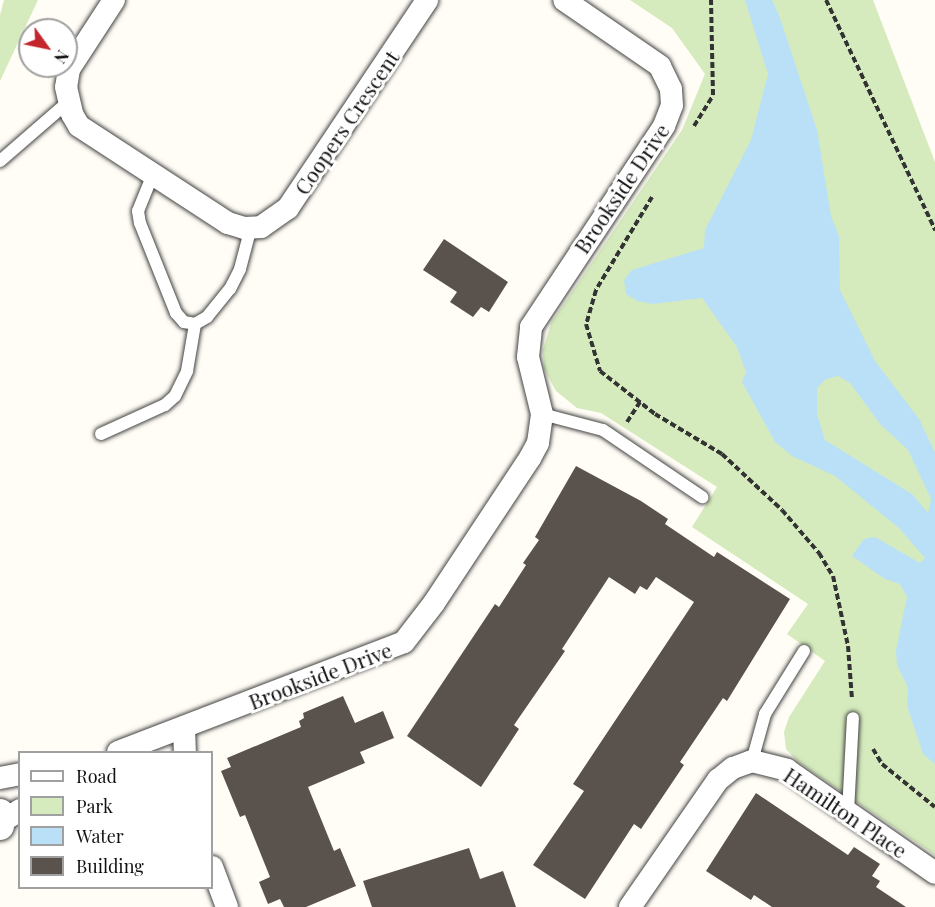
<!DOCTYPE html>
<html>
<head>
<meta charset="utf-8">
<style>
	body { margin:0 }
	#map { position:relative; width:935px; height:907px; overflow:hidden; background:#fffdf5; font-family:"Playfair Display",serif }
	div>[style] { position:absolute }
	.green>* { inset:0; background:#d5ebbd }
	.water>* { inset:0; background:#b9e0f7 }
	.building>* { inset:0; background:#5a524d }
	.path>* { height:4px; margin-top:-2px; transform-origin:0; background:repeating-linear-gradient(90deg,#333 0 6px,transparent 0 9px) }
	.roads { filter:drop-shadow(0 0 2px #444) drop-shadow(0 0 2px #444) }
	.service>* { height:12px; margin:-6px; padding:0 6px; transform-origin:6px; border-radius:6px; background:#fff }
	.minor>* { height:22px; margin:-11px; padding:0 11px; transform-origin:11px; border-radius:11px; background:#fff }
	.tertiary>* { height:28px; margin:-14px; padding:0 14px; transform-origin:14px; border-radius:14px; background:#fff }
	span { translate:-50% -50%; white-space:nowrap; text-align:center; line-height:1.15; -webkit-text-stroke:6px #fff; paint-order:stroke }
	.street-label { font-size:21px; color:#111 }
	.legend { position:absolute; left:18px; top:751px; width:195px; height:138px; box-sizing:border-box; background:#fff; border:2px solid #a0a0a0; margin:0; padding:8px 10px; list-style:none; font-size:18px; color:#111 }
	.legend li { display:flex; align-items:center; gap:12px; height:30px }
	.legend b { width:30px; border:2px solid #a0a0a0 }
	.north { position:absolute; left:18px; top:18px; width:60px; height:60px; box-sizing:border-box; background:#fff; border:2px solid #a0a0a0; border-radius:50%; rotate:123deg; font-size:16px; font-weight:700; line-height:24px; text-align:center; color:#111 }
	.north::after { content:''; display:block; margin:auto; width:21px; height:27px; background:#c4262e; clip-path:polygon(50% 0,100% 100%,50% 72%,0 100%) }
</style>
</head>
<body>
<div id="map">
	<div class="green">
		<i style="clip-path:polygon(4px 0,38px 0,0 81px,0 15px)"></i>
		<i style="clip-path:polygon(630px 0,873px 0,935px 162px,935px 855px,798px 762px,786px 749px,784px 732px,789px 717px,825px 661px,787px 634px,808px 604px,692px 527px,717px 487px,601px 413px,577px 408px,556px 391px,544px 369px,543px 350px,551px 323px,682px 130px,705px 74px,672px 28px)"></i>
	</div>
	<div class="water">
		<i style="clip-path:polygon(evenodd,745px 0,772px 0,779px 15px,817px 130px,831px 216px,839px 236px,840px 290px,875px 361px,919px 419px,935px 452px,935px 764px,923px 754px,907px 706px,908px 688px,897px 665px,896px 650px,907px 597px,900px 584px,885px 579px,852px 556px,864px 539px,875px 537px,920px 563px,925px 558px,899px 528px,835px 476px,792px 456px,775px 442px,742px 382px,746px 372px,737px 347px,702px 298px,653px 304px,637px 301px,626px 294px,624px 280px,632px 270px,704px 248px,705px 230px,751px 140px,768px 74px,745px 0,838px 376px,850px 383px,880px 424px,908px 450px,931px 499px,928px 513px,912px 494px,825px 440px,817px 414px,817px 388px,826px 379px,838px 376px)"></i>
	</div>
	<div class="building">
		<i style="clip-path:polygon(444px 239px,508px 282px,489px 312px,481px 307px,473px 317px,450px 302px,457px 292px,423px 270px)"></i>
		<i style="clip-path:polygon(576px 466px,641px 501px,668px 519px,665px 524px,714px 557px,717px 552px,790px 599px,727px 701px,723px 698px,680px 762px,684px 765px,641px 829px,634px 824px,585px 899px,533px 865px,584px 791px,573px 784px,694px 602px,656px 577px,647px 590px,640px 586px,635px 594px,609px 577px,562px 649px,565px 651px,514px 725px,519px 729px,481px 787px,407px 736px,495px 604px,499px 607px,526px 565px,523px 563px,539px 540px,535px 537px)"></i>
		<i style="clip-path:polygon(343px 696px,355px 723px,383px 711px,394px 738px,360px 752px,365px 763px,308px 787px,334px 851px,340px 848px,356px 886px,306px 907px,284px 907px,280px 899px,268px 904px,259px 882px,270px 877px,245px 815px,240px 817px,221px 771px,231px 767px,227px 758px,301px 727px,299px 721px,304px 718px,303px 713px)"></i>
		<i style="clip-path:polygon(756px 793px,848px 855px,854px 847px,880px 864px,872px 876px,880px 881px,876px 887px,906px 907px,772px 907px,754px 895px,751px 900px,706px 871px)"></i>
		<i style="clip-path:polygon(469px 848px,480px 879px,503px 871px,516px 907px,372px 907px,363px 881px)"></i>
	</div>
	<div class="path">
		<i style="left:826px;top:0;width:255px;rotate:64.6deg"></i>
		<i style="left:694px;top:126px;width:36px;rotate:-58deg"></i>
		<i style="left:713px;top:95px;width:95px;rotate:-91.2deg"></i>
		<i style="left:652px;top:197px;width:109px;rotate:121.1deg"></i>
		<i style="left:596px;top:290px;width:35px;rotate:106deg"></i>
		<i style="left:586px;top:324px;width:49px;rotate:73.4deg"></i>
		<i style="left:600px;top:371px;width:70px;rotate:38deg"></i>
		<i style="left:655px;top:414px;width:78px;rotate:30.8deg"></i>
		<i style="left:722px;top:454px;width:82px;rotate:43deg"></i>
		<i style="left:782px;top:510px;width:57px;rotate:49.3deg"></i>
		<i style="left:819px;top:553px;width:27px;rotate:59deg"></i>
		<i style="left:833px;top:576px;width:72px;rotate:77.9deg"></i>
		<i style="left:848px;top:646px;width:53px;rotate:85.7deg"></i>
		<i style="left:627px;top:422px;width:24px;rotate:-57deg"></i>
		<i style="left:873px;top:749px;width:17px;rotate:59deg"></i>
		<i style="left:882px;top:764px;width:68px;rotate:39.1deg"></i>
	</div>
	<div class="roads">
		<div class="service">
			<i style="left:0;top:161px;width:90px;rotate:-40.9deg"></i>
			<i style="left:153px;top:174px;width:40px;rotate:112deg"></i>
			<i style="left:138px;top:211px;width:12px;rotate:81deg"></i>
			<i style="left:140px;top:223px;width:97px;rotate:68.2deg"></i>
			<i style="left:176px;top:313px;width:12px;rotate:48deg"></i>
			<i style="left:184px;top:322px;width:11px;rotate:10deg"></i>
			<i style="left:195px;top:324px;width:14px;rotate:-30deg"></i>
			<i style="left:207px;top:317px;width:36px;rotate:-51deg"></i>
			<i style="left:230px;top:289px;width:22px;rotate:-63deg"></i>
			<i style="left:240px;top:269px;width:43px;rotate:-75.3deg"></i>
			<i style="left:542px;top:414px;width:63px;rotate:14.7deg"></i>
			<i style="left:603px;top:430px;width:120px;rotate:34.1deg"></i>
			<i style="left:101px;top:434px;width:70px;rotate:-24.4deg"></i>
			<i style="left:165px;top:405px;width:13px;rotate:-42deg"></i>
			<i style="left:175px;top:396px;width:28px;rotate:-64deg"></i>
			<i style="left:187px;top:371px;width:48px;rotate:-80.3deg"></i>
			<i style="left:752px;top:761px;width:49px;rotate:-74.5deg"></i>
			<i style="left:765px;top:714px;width:74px;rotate:-58.2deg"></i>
			<i style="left:848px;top:812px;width:94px;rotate:-87deg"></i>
		</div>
		<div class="minor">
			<i style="left:114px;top:0;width:82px;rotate:123.1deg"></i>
			<i style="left:69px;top:69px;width:18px;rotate:99deg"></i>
			<i style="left:66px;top:87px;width:28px;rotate:77deg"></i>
			<i style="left:72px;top:114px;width:14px;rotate:60deg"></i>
			<i style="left:79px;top:126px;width:178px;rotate:33.1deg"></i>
			<i style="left:228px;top:223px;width:17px;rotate:17deg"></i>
			<i style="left:244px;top:228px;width:17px;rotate:-3deg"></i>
			<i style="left:261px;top:227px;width:33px;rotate:-35deg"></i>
			<i style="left:288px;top:208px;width:250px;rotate:-56.2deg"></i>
			<i style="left:184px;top:727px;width:25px;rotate:88deg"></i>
			<i style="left:118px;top:752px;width:306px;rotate:-21deg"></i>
			<i style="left:404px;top:642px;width:49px;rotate:-52.4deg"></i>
			<i style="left:434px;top:603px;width:174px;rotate:-56.5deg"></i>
			<i style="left:530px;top:458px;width:17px;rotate:-62deg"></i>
			<i style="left:538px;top:443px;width:29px;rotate:-82deg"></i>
			<i style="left:542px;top:414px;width:59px;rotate:-103.8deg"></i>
			<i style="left:528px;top:357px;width:30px;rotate:-84deg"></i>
			<i style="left:531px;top:327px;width:241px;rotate:-56.5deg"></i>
			<i style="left:664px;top:126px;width:22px;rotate:-69deg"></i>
			<i style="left:672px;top:105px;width:16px;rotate:-94deg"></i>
			<i style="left:671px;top:89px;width:25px;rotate:-116deg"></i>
			<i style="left:660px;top:66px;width:116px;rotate:-145.5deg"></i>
			<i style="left:0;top:778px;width:20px;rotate:-11deg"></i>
			<i style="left:3px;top:821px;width:20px;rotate:-33deg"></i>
			<i style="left:212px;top:867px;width:43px;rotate:69.4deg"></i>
			<i style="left:630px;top:907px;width:155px;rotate:-55.3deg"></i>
			<i style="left:718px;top:780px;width:19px;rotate:-39deg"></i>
			<i style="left:733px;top:768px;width:20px;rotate:-20deg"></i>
			<i style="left:752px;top:761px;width:36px;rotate:14deg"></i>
			<i style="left:787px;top:770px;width:180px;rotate:34.8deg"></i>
		</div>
		<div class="tertiary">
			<i style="left:0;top:813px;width:13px;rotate:90deg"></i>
		</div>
	</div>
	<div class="street-label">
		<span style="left:346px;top:122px;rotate:-56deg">Coopers Crescent</span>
		<span style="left:621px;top:188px;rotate:-56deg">Brookside Drive</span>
		<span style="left:320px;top:675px;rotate:-21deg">Brookside Drive</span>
		<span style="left:846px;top:812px;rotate:34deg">Hamilton Place</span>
	</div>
	<ul class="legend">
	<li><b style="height:8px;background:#fff"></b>Road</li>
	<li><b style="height:16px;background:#d5ebbd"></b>Park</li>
	<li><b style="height:16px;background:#b9e0f7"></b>Water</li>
	<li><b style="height:16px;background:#5a524d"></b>Building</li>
	</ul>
	<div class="north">N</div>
</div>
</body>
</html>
